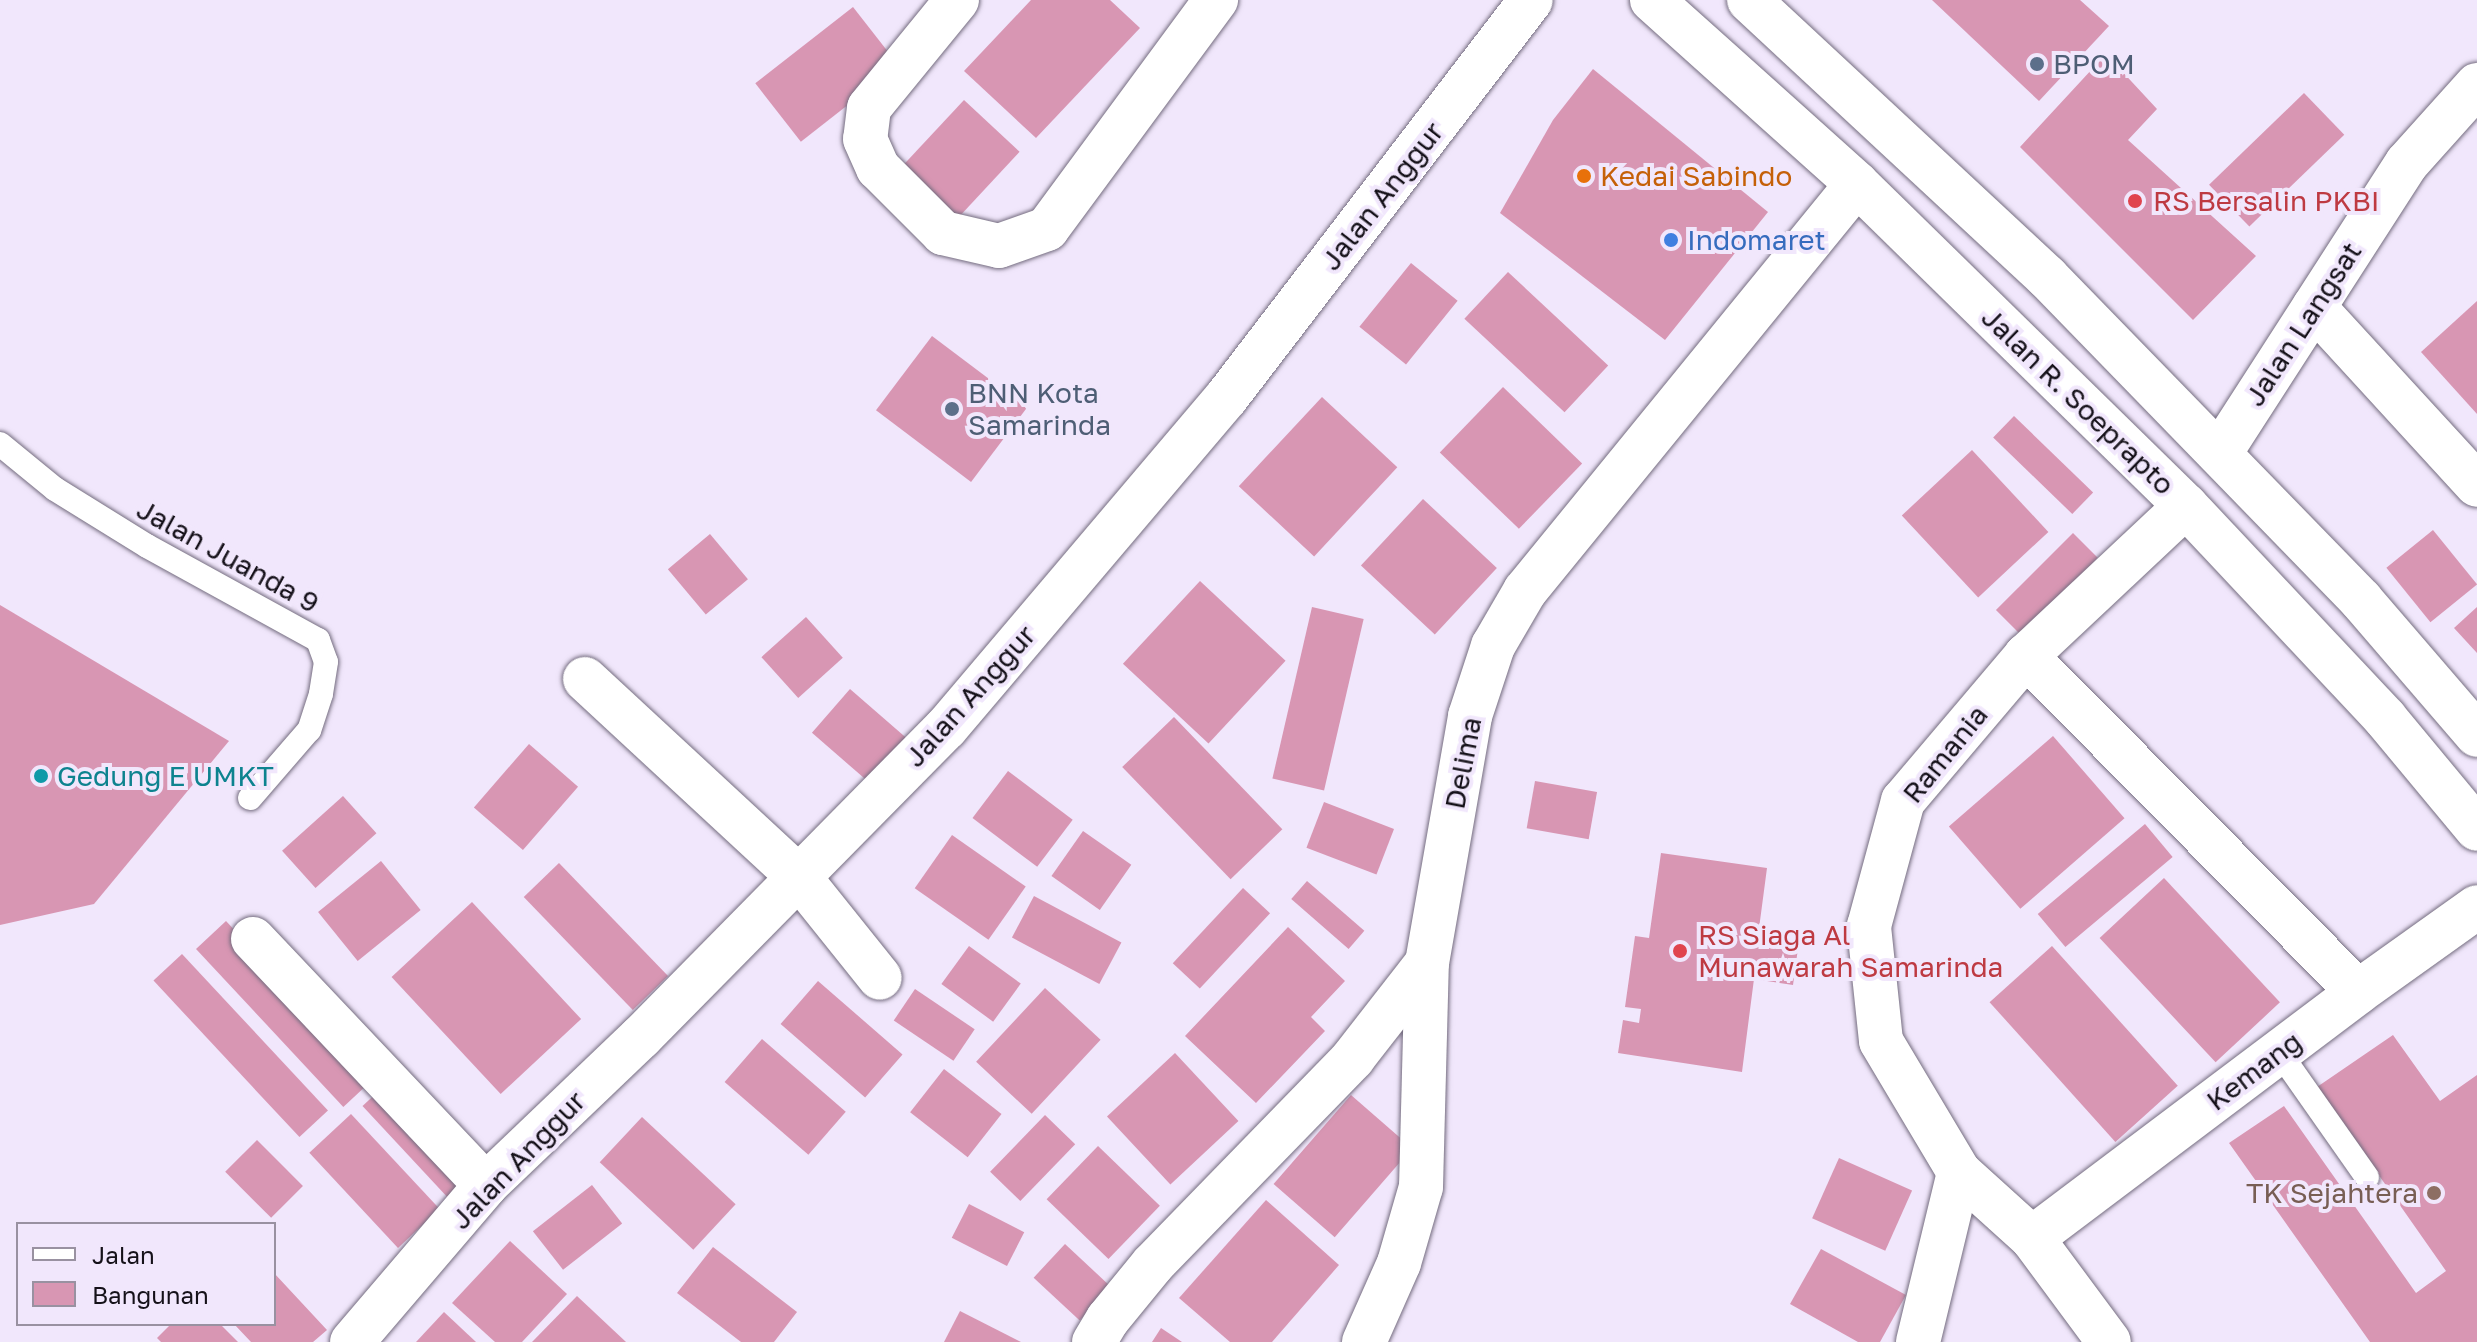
<!DOCTYPE html>
<html>
<head>
<meta charset="utf-8">
<style>
	body { margin:0 }
	#map { position:relative; width:2477px; height:1342px; overflow:hidden; background:#f1e7fc; font-family:"Golos Text",sans-serif }
	div>[style] { position:absolute }
	.building>* { inset:0; background:#d896b3; transform-origin:0 0 }
	.roads { filter:drop-shadow(0 0 2px #746c7f) drop-shadow(0 0 2px #746c7f) }
	.service>* { height:24px; margin:-12px; padding:0 12px; transform-origin:12px; border-radius:12px; background:#fff }
	.minor>* { height:44px; margin:-22px; padding:0 22px; transform-origin:22px; border-radius:22px; background:#fff }
	.tertiary>* { height:44px; margin:-22px; padding:0 22px; transform-origin:22px; border-radius:22px; background:#fff }
	.primary>* { height:44px; margin:-22px; padding:0 22px; transform-origin:22px; border-radius:22px; background:#fff }
	.dots>* { width:22px; height:22px; translate:-50% -50%; box-sizing:border-box; border:4px solid #f1e7fc; border-radius:50% }
	span { translate:-50% -50%; white-space:nowrap; text-align:center; line-height:1.15; -webkit-text-stroke:8px #f1e7fc; paint-order:stroke }
	.service-label { font-size:28px; color:#4e5e75 }
	.left { translate:0 -50%; text-align:left }
	.food-label { font-size:28px; color:#c56008 }
	.street-label { font-size:28px; color:#151119 }
	.health-label { font-size:28px; color:#be3a42 }
	.shop-label { font-size:28px; color:#366cbe }
	.culture-label { font-size:28px; color:#0d838f }
	.education-label { font-size:28px; color:#785e54 }
	.right { translate:-100% -50%; text-align:right }
	.legend { position:absolute; left:16px; top:1222px; width:260px; height:104px; box-sizing:border-box; background:#f1e7fc; border:2px solid #9991a1; margin:0; padding:10px 14px; list-style:none; font-size:24px; color:#151119 }
	.legend li { display:flex; align-items:center; gap:16px; height:40px }
	.legend b { width:40px; border:2px solid #9991a1 }
</style>
</head>
<body>
<div id="map">
	<div class="building">
		<i style="clip-path:polygon(1031px 0,1110px 0,1140px 28px,1036px 138px,964px 71px)"></i>
		<i style="clip-path:polygon(1932px 0,2080px 0,2109px 26px,2039px 101px)"></i>
		<i style="left:853px;top:7px;width:74px;height:124px;rotate:52deg"></i>
		<i style="clip-path:polygon(2106px 54px,2157px 109px,2128px 140px,2256px 256px,2193px 320px,2020px 147px)"></i>
		<i style="clip-path:polygon(1593px 69px,1768px 212px,1665px 340px,1500px 213px,1553px 120px)"></i>
		<i style="left:2304px;top:93px;width:58px;height:132px;rotate:46deg"></i>
		<i style="left:964px;top:100px;width:76px;height:91px;rotate:43deg"></i>
		<i style="left:1411px;top:263px;width:60px;height:82px;rotate:39deg"></i>
		<i style="left:1508px;top:272px;width:137px;height:64px;rotate:43deg"></i>
		<i style="clip-path:polygon(2477px 301px,2477px 414px,2421px 352px)"></i>
		<i style="left:932px;top:336px;width:119px;height:93px;rotate:37deg"></i>
		<i style="left:1503px;top:387px;width:110px;height:91px;rotate:44deg"></i>
		<i style="left:1322px;top:397px;width:103px;height:122px;rotate:43deg"></i>
		<i style="left:2014px;top:416px;width:110px;height:30px;rotate:44deg"></i>
		<i style="left:1972px;top:450px;width:112px;height:96px;rotate:47deg"></i>
		<i style="left:1423px;top:499px;width:101px;height:91px;rotate:43deg"></i>
		<i style="left:2433px;top:530px;width:70px;height:60px;rotate:51deg"></i>
		<i style="left:2073px;top:533px;width:35px;height:109px;rotate:45deg"></i>
		<i style="left:710px;top:534px;width:59px;height:55px;rotate:50deg"></i>
		<i style="left:1200px;top:581px;width:117px;height:113px;rotate:43deg"></i>
		<i style="clip-path:polygon(0 605px,229px 741px,94px 904px,0 925px)"></i>
		<i style="left:1312px;top:607px;width:53px;height:176px;rotate:13deg"></i>
		<i style="clip-path:polygon(2477px 607px,2477px 653px,2454px 628px)"></i>
		<i style="left:806px;top:617px;width:55px;height:60px;rotate:48deg"></i>
		<i style="left:850px;top:689px;width:82px;height:58px;rotate:41deg"></i>
		<i style="left:1174px;top:717px;width:156px;height:72px;rotate:46deg"></i>
		<i style="left:2053px;top:736px;width:109px;height:138px;rotate:49deg"></i>
		<i style="left:529px;top:744px;width:65px;height:84px;rotate:41deg"></i>
		<i style="left:1008px;top:771px;width:81px;height:59px;rotate:37deg"></i>
		<i style="left:1535px;top:781px;width:63px;height:48px;rotate:10deg"></i>
		<i style="left:343px;top:796px;width:50px;height:82px;rotate:48deg"></i>
		<i style="left:1324px;top:802px;width:75px;height:49px;rotate:21deg"></i>
		<i style="left:2145px;top:824px;width:43px;height:140px;rotate:50deg"></i>
		<i style="left:1083px;top:831px;width:59px;height:55px;rotate:35deg"></i>
		<i style="left:952px;top:835px;width:90px;height:65px;rotate:35deg"></i>
		<i style="clip-path:polygon(1661px 853px,1767px 868px,1758px 936px,1799px 941px,1793px 985px,1754px 979px,1742px 1072px,1618px 1053px,1623px 1020px,1639px 1023px,1641px 1009px,1625px 1007px,1635px 936px,1649px 938px)"></i>
		<i style="left:381px;top:861px;width:63px;height:81px;rotate:51deg"></i>
		<i style="left:559px;top:863px;width:157px;height:49px;rotate:46deg"></i>
		<i style="left:2164px;top:878px;width:170px;height:88px;rotate:47deg"></i>
		<i style="left:1307px;top:881px;width:76px;height:24px;rotate:41deg"></i>
		<i style="left:1243px;top:888px;width:37px;height:103px;rotate:43deg"></i>
		<i style="left:1034px;top:896px;width:99px;height:47px;rotate:28deg"></i>
		<i style="left:472px;top:902px;width:160px;height:110px;rotate:47deg"></i>
		<i style="left:226px;top:921px;width:216px;height:41px;rotate:47deg"></i>
		<i style="clip-path:polygon(1288px 927px,1345px 981px,1311px 1017px,1325px 1031px,1256px 1103px,1185px 1036px)"></i>
		<i style="left:969px;top:946px;width:64px;height:47px;rotate:36deg"></i>
		<i style="left:2052px;top:946px;width:188px;height:84px;rotate:48deg"></i>
		<i style="left:182px;top:954px;width:214px;height:39px;rotate:47deg"></i>
		<i style="left:818px;top:981px;width:112px;height:57px;rotate:41deg"></i>
		<i style="left:1045px;top:988px;width:76px;height:101px;rotate:43deg"></i>
		<i style="left:915px;top:989px;width:72px;height:38px;rotate:34deg"></i>
		<i style="clip-path:polygon(2393px 1035px,2440px 1101px,2477px 1075px,2477px 1342px,2370px 1342px,2229px 1143px,2284px 1106px,2416px 1293px,2446px 1271px,2317px 1087px)"></i>
		<i style="left:762px;top:1039px;width:111px;height:57px;rotate:41deg"></i>
		<i style="left:1175px;top:1053px;width:93px;height:93px;rotate:47deg"></i>
		<i style="left:944px;top:1069px;width:73px;height:55px;rotate:38deg"></i>
		<i style="left:383px;top:1087px;width:131px;height:28px;rotate:47deg"></i>
		<i style="left:1351px;top:1095px;width:81px;height:118px;rotate:41deg"></i>
		<i style="left:351px;top:1114px;width:130px;height:57px;rotate:47deg"></i>
		<i style="left:1045px;top:1115px;width:42px;height:79px;rotate:44deg"></i>
		<i style="left:642px;top:1117px;width:128px;height:62px;rotate:43deg"></i>
		<i style="left:257px;top:1140px;width:65px;height:45px;rotate:45deg"></i>
		<i style="left:1098px;top:1146px;width:86px;height:74px;rotate:44deg"></i>
		<i style="left:1839px;top:1158px;width:80px;height:66px;rotate:24deg"></i>
		<i style="left:592px;top:1185px;width:49px;height:75px;rotate:52deg"></i>
		<i style="clip-path:polygon(1266px 1200px,1339px 1265px,1272px 1342px,1230px 1342px,1179px 1298px)"></i>
		<i style="left:969px;top:1204px;width:62px;height:38px;rotate:27deg"></i>
		<i style="clip-path:polygon(510px 1241px,567px 1294px,522px 1342px,495px 1342px,452px 1303px)"></i>
		<i style="left:1065px;top:1244px;width:63px;height:46px;rotate:43deg"></i>
		<i style="clip-path:polygon(713px 1247px,797px 1312px,774px 1342px,741px 1342px,677px 1293px)"></i>
		<i style="clip-path:polygon(1821px 1249px,1906px 1295px,1880px 1342px,1858px 1342px,1790px 1304px)"></i>
		<i style="clip-path:polygon(274px 1273px,327px 1330px,313px 1342px,251px 1342px,234px 1324px,274px 1324px)"></i>
		<i style="clip-path:polygon(577px 1296px,626px 1342px,532px 1342px)"></i>
		<i style="clip-path:polygon(960px 1311px,1021px 1342px,944px 1342px)"></i>
		<i style="clip-path:polygon(444px 1312px,476px 1342px,416px 1342px)"></i>
		<i style="clip-path:polygon(171px 1324px,220px 1324px,238px 1342px,161px 1342px,157px 1338px)"></i>
		<i style="clip-path:polygon(1161px 1328px,1182px 1342px,1152px 1342px)"></i>
	</div>
	<div class="roads">
		<div class="service">
			<i style="left:0;top:444px;width:71px;rotate:39.3deg"></i>
			<i style="left:55px;top:489px;width:108px;rotate:31.8deg"></i>
			<i style="left:147px;top:546px;width:195px;rotate:28.8deg"></i>
			<i style="left:318px;top:640px;width:23px;rotate:70deg"></i>
			<i style="left:326px;top:662px;width:32px;rotate:99deg"></i>
			<i style="left:321px;top:694px;width:38px;rotate:108deg"></i>
			<i style="left:309px;top:730px;width:90px;rotate:130.9deg"></i>
			<i style="left:2279px;top:1052px;width:153px;rotate:54.9deg"></i>
		</div>
		<div class="minor">
			<i style="left:957px;top:0;width:139px;rotate:129.2deg"></i>
			<i style="left:869px;top:108px;width:31px;rotate:97deg"></i>
			<i style="left:865px;top:139px;width:32px;rotate:66deg"></i>
			<i style="left:878px;top:168px;width:92px;rotate:45deg"></i>
			<i style="left:943px;top:233px;width:57px;rotate:13.1deg"></i>
			<i style="left:999px;top:246px;width:51px;rotate:-19.5deg"></i>
			<i style="left:1047px;top:229px;width:285px;rotate:-53.6deg"></i>
			<i style="left:2314px;top:307px;width:241px;rotate:47.5deg"></i>
			<i style="left:2220px;top:453px;width:345px;rotate:-57.2deg"></i>
			<i style="left:2407px;top:163px;width:105px;rotate:-48.1deg"></i>
			<i style="left:2026px;top:656px;width:472px;rotate:45.3deg"></i>
			<i style="left:585px;top:679px;width:292px;rotate:42.8deg"></i>
			<i style="left:799px;top:877px;width:129px;rotate:51.3deg"></i>
			<i style="left:253px;top:939px;width:339px;rotate:46.6deg"></i>
			<i style="left:1959px;top:1172px;width:98px;rotate:42.1deg"></i>
			<i style="left:2032px;top:1238px;width:129px;rotate:53.5deg"></i>
			<i style="left:2032px;top:1238px;width:408px;rotate:-37deg"></i>
			<i style="left:2358px;top:992px;width:146px;rotate:-35.5deg"></i>
			<i style="left:1094px;top:1342px;width:27px;rotate:-59deg"></i>
			<i style="left:1108px;top:1319px;width:71px;rotate:-50.7deg"></i>
			<i style="left:1153px;top:1264px;width:287px;rotate:-45.8deg"></i>
			<i style="left:1353px;top:1058px;width:120px;rotate:-52.1deg"></i>
			<i style="left:1427px;top:963px;width:251px;rotate:-80.1deg"></i>
			<i style="left:1470px;top:716px;width:74px;rotate:-71.8deg"></i>
			<i style="left:1493px;top:646px;width:64px;rotate:-59.8deg"></i>
			<i style="left:1525px;top:591px;width:525px;rotate:-50.8deg"></i>
			<i style="left:1364px;top:1342px;width:86px;rotate:-66.1deg"></i>
			<i style="left:1399px;top:1263px;width:79px;rotate:-73.9deg"></i>
			<i style="left:1421px;top:1187px;width:224px;rotate:-88.5deg"></i>
			<i style="left:1918px;top:1342px;width:175px;rotate:-76.4deg"></i>
			<i style="left:1959px;top:1172px;width:152px;rotate:-120.8deg"></i>
			<i style="left:1881px;top:1041px;width:116px;rotate:-96deg"></i>
			<i style="left:1869px;top:926px;width:130px;rotate:-74.8deg"></i>
			<i style="left:1903px;top:801px;width:190px;rotate:-49.7deg"></i>
			<i style="left:2026px;top:656px;width:219px;rotate:-43.2deg"></i>
		</div>
		<div class="tertiary">
			<i style="left:352px;top:1342px;width:206px;rotate:-49.5deg"></i>
			<i style="left:486px;top:1185px;width:214px;rotate:-43.7deg"></i>
			<i style="left:641px;top:1037px;width:434px;rotate:-45.4deg"></i>
			<i style="left:946px;top:728px;width:433px;rotate:-49.7deg"></i>
			<i style="left:1226px;top:398px;width:501px;rotate:-52.54deg"></i>
		</div>
		<div class="primary">
			<i style="left:1652px;top:0;width:275px;rotate:41.9deg"></i>
			<i style="left:1857px;top:184px;width:460px;rotate:44.4deg"></i>
			<i style="left:2186px;top:506px;width:291px;rotate:46.8deg"></i>
			<i style="left:2385px;top:718px;width:144px;rotate:50.3deg"></i>
			<i style="left:1749px;top:0;width:407px;rotate:42.9deg"></i>
			<i style="left:2047px;top:277px;width:450px;rotate:45.8deg"></i>
			<i style="left:2361px;top:600px;width:178px;rotate:49.3deg"></i>
		</div>
	</div>
	<div class="dots">
		<i style="left:2037px;top:64px;background:#5c6f8a"></i>
		<i style="left:1584px;top:176px;background:#e8710a"></i>
		<i style="left:2135px;top:201px;background:#e0444e"></i>
		<i style="left:1671px;top:240px;background:#3f7fe0"></i>
		<i style="left:952px;top:409px;background:#5c6f8a"></i>
		<i style="left:41px;top:776px;background:#0f9aa8"></i>
		<i style="left:1680px;top:951px;background:#e0444e"></i>
		<i style="left:2434px;top:1193px;background:#8d6e63"></i>
	</div>
	<div class="service-label">
		<span class="left" style="left:2053px;top:64px">BPOM</span>
		<span class="left" style="left:968px;top:409px">BNN Kota<br>Samarinda</span>
	</div>
	<div class="food-label">
		<span class="left" style="left:1600px;top:176px">Kedai Sabindo</span>
	</div>
	<div class="street-label">
		<span style="left:1382px;top:196px;rotate:-52deg">Jalan Anggur</span>
		<span style="left:2303px;top:324px;rotate:-57deg">Jalan Langsat</span>
		<span style="left:2078px;top:401px;rotate:44deg">Jalan R. Soeprapto</span>
		<span style="left:228px;top:556px;rotate:29deg">Jalan Juanda 9</span>
		<span style="left:970px;top:696px;rotate:-48deg">Jalan Anggur</span>
		<span style="left:1945px;top:754px;rotate:-51deg">Ramania</span>
		<span style="left:1463px;top:763px;rotate:-79deg">Delima</span>
		<span style="left:2254px;top:1071px;rotate:-37deg">Kemang</span>
		<span style="left:518px;top:1160px;rotate:-46deg">Jalan Anggur</span>
	</div>
	<div class="health-label">
		<span class="left" style="left:2153px;top:201px">RS Bersalin PKBI</span>
		<span class="left" style="left:1698px;top:951px">RS Siaga Al<br>Munawarah Samarinda</span>
	</div>
	<div class="shop-label">
		<span class="left" style="left:1687px;top:240px">Indomaret</span>
	</div>
	<div class="culture-label">
		<span class="left" style="left:57px;top:776px">Gedung E UMKT</span>
	</div>
	<div class="education-label">
		<span class="right" style="left:2418px;top:1193px">TK Sejahtera</span>
	</div>
	<ul class="legend">
	<li><b style="height:10px;background:#fff"></b>Jalan</li>
	<li><b style="height:22px;background:#d896b3"></b>Bangunan</li>
	</ul>
</div>
</body>
</html>
